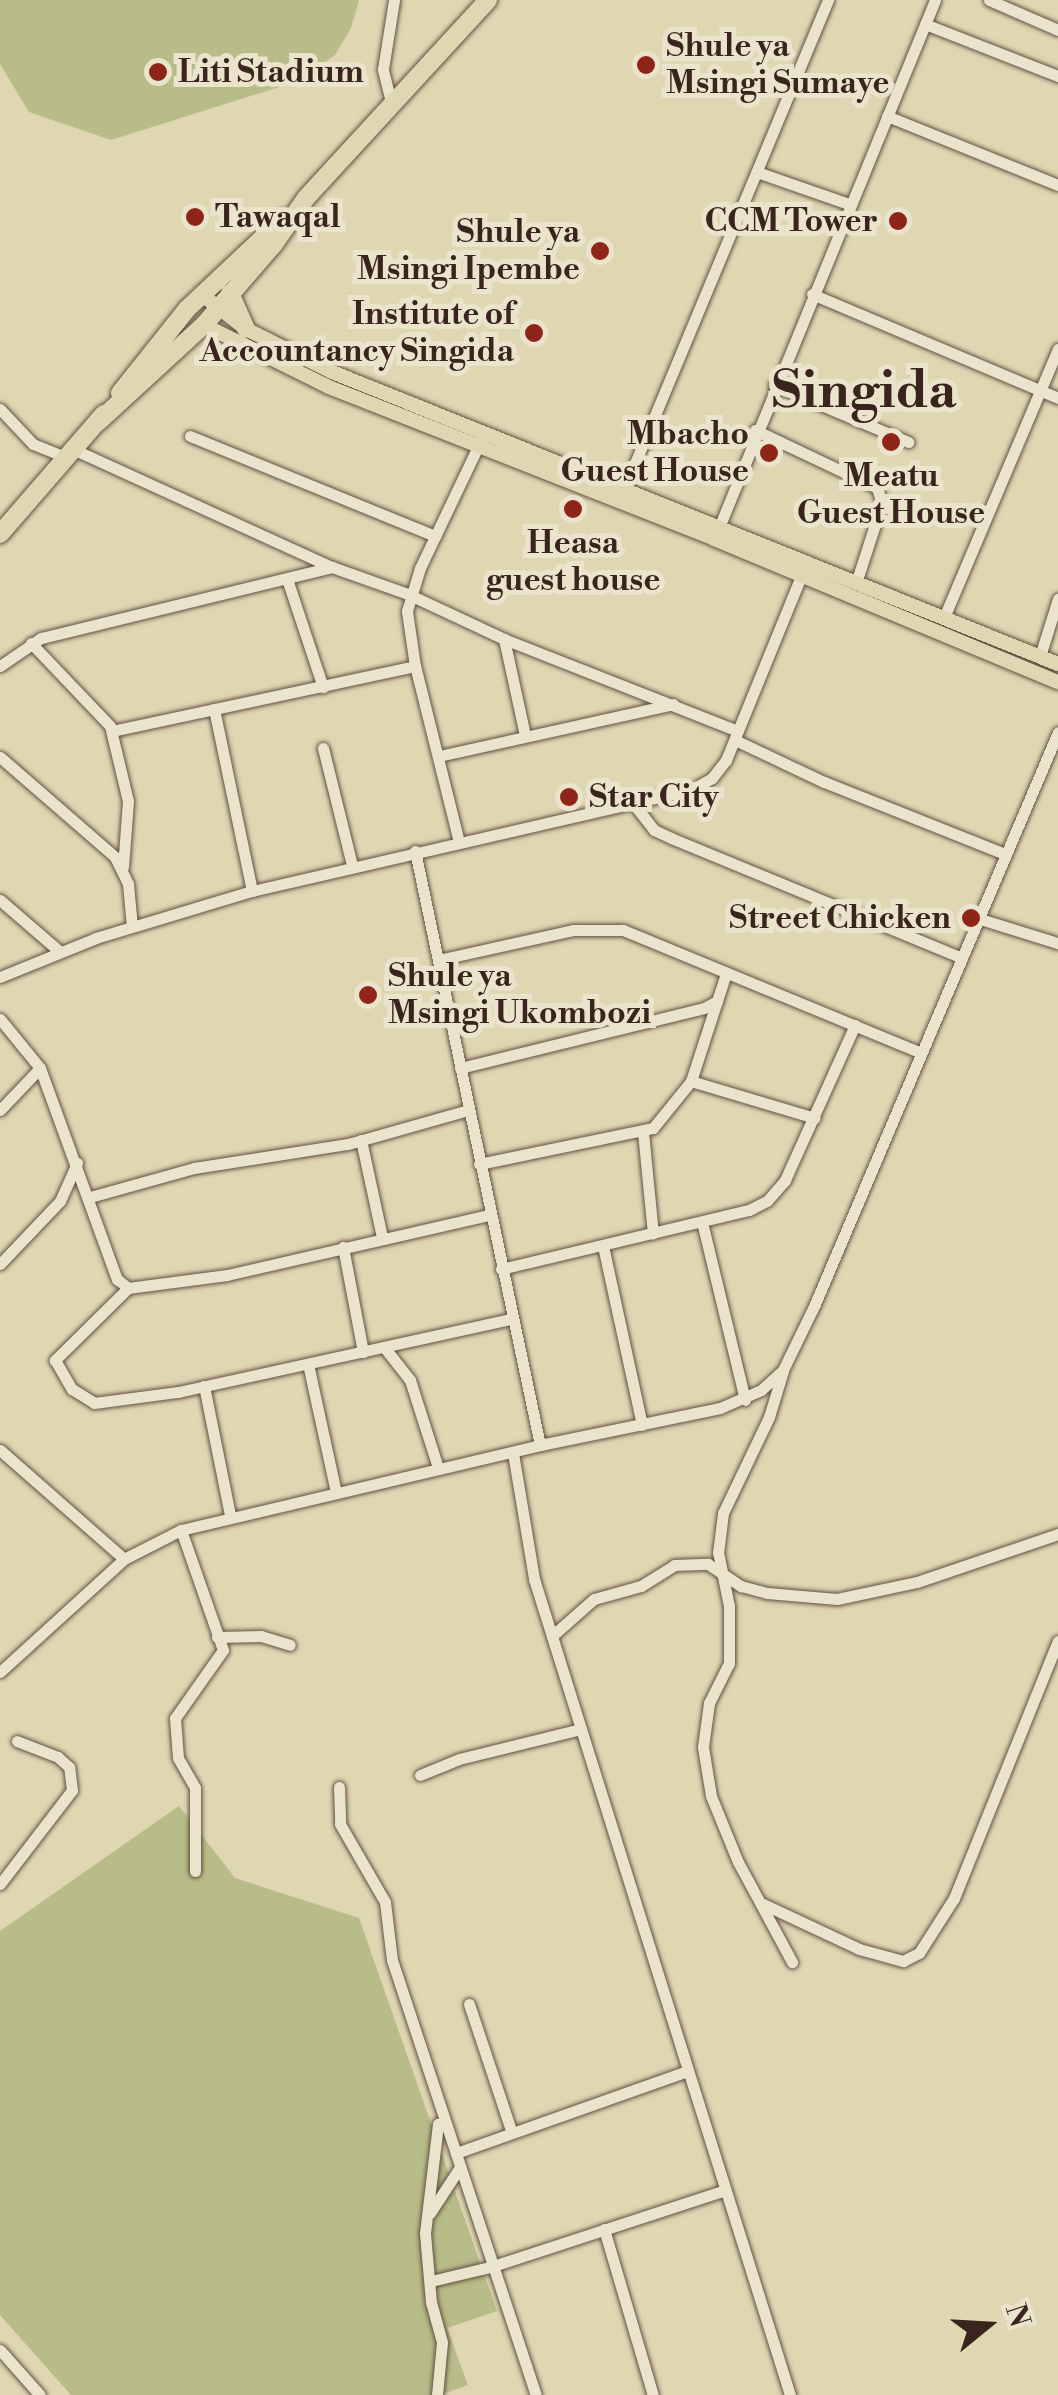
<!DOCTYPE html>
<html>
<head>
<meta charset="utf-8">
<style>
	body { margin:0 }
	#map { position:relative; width:1058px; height:2395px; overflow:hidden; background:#dfd6b2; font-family:"Libre Bodoni",serif }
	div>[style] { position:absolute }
	.green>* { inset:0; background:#b7bc88 }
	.roads { filter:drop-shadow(0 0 2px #625142) drop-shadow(0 0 2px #625142) }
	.minor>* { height:11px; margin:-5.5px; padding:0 5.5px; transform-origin:5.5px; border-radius:5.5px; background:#eae4cd }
	.major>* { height:14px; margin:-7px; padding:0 7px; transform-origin:7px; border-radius:7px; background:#dfd6b2 }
	.highway>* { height:18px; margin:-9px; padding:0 9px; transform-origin:9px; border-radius:9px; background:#dfd6b2 }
	.dots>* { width:28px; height:28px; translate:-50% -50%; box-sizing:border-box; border:5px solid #eae4cd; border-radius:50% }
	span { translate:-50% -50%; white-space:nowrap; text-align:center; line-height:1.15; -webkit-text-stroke:10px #eae4cd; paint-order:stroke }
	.poi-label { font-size:32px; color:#39251d; font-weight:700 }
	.left { translate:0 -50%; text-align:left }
	.right { translate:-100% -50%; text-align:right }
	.town-label { font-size:52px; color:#39251d; font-weight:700 }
	.north { position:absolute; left:938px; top:2275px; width:100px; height:100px; -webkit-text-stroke:8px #eae4cd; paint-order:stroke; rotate:72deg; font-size:28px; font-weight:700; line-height:40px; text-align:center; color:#39251d }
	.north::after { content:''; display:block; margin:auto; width:35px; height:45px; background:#39251d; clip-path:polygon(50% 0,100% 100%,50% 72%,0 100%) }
</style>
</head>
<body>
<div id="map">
	<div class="green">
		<i style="clip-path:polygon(0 0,359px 0,351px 28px,335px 55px,298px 81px,111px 140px,29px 112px,0 64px)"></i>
		<i style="clip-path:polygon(179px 1806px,235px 1878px,359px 1918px,497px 2311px,447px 2328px,468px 2385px,439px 2395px,71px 2395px,0 2315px,0 1931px)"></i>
	</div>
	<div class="roads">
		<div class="minor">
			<i style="left:989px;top:0;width:75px;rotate:23.5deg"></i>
			<i style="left:925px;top:24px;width:143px;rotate:21.4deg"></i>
			<i style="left:391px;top:102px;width:34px;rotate:-104deg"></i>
			<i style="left:383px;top:69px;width:70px;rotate:-80.9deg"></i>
			<i style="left:887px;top:116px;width:184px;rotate:22deg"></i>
			<i style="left:757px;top:172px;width:97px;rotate:19.2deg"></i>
			<i style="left:812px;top:294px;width:267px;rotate:22.9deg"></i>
			<i style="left:774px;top:385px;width:146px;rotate:23deg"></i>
			<i style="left:0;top:409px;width:48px;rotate:46.7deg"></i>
			<i style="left:33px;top:444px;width:38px;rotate:22deg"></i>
			<i style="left:755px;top:430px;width:135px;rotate:25.4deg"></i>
			<i style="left:877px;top:488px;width:16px;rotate:72deg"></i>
			<i style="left:882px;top:503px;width:81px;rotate:108deg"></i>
			<i style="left:190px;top:436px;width:265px;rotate:22.2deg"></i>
			<i style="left:75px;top:450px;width:282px;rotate:24.5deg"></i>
			<i style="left:332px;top:567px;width:81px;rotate:19.6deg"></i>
			<i style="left:408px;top:594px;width:106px;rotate:25.1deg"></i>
			<i style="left:504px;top:639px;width:251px;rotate:21.5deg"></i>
			<i style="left:625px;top:487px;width:528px;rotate:-67.37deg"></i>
			<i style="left:720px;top:525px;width:567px;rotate:-67.73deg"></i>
			<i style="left:287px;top:579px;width:114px;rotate:71.6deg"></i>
			<i style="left:945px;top:615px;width:289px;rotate:-67deg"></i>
			<i style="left:504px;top:639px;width:98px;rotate:77.7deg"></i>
			<i style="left:31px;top:643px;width:115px;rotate:46.4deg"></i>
			<i style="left:110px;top:726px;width:77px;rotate:76.5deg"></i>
			<i style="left:128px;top:801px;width:66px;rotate:94.3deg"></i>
			<i style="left:1040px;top:656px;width:60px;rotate:-72.5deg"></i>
			<i style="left:0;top:666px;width:50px;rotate:-34.3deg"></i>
			<i style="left:41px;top:638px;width:300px;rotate:-13.7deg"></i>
			<i style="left:214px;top:709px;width:186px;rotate:78.2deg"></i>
			<i style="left:112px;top:731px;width:310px;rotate:-12.1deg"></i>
			<i style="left:735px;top:740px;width:98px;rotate:25.3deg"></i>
			<i style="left:824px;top:782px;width:195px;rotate:21.7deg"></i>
			<i style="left:323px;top:748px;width:121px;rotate:76.1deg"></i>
			<i style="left:439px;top:756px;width:240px;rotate:-12.5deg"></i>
			<i style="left:0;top:757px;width:152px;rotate:41deg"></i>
			<i style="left:115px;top:857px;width:30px;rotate:64deg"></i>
			<i style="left:128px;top:884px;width:43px;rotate:84.7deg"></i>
			<i style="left:633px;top:803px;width:34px;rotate:52deg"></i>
			<i style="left:654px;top:830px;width:19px;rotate:25deg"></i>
			<i style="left:671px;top:838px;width:313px;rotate:22.4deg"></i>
			<i style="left:459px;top:842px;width:181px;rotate:-104deg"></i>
			<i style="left:415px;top:666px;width:56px;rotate:-98.3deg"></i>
			<i style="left:407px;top:611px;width:45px;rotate:-73.2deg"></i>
			<i style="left:420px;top:568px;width:140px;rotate:-64.5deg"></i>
			<i style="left:415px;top:851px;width:607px;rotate:78.12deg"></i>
			<i style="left:0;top:900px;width:78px;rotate:40.8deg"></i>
			<i style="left:977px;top:918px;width:85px;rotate:17.2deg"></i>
			<i style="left:438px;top:960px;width:138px;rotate:-12.5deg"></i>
			<i style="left:573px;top:930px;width:50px"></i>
			<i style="left:623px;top:930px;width:320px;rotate:22.4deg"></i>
			<i style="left:0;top:977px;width:104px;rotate:-22.1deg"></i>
			<i style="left:96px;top:938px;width:163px;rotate:-16.8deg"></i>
			<i style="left:252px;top:891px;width:453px;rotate:-13deg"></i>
			<i style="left:693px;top:789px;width:22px;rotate:-30deg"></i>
			<i style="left:712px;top:778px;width:23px;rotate:-52deg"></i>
			<i style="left:726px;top:760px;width:206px;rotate:-67.8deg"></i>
			<i style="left:0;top:1019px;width:63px;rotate:50.8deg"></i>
			<i style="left:40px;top:1068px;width:225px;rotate:70deg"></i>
			<i style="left:117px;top:1279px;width:14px;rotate:39deg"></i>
			<i style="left:128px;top:1288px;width:100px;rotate:-7.5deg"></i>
			<i style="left:227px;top:1275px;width:269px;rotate:-12.9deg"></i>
			<i style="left:460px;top:1068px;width:251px;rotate:-13.8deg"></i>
			<i style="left:704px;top:1008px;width:15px;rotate:-28deg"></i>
			<i style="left:691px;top:1081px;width:129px;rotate:16.6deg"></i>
			<i style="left:0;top:1110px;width:58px;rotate:-46.4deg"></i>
			<i style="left:643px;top:1132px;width:102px;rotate:84.4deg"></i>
			<i style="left:361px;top:1140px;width:99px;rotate:77.8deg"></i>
			<i style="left:479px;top:1164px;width:178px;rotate:-11.7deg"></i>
			<i style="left:653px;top:1128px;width:60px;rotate:-51deg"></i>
			<i style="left:691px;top:1081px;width:114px;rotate:-72deg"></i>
			<i style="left:90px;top:1197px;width:108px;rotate:-15.6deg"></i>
			<i style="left:194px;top:1168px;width:156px;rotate:-8.9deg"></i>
			<i style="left:348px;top:1144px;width:125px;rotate:-15.8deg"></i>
			<i style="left:702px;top:1222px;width:183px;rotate:76.4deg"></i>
			<i style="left:603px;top:1246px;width:183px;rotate:77.7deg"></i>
			<i style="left:343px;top:1247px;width:107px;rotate:79.2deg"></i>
			<i style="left:0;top:1264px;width:87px;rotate:-46.4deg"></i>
			<i style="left:60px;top:1201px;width:42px;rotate:-65.9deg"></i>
			<i style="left:501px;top:1269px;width:255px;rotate:-13.4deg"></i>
			<i style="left:749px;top:1210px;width:20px;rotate:-27deg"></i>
			<i style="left:767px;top:1201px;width:28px;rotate:-49deg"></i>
			<i style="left:785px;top:1180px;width:170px;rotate:-65.7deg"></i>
			<i style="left:128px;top:1288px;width:103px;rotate:135.4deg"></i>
			<i style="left:55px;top:1360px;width:34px;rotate:60deg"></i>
			<i style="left:72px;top:1389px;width:26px;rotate:32deg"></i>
			<i style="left:94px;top:1403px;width:85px;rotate:-7.5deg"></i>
			<i style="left:178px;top:1392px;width:341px;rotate:-12.4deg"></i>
			<i style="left:384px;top:1347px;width:42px;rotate:51.8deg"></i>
			<i style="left:410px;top:1380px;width:92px;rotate:72.3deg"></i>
			<i style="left:308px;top:1364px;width:131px;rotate:77.7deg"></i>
			<i style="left:783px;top:1371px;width:48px;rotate:106.9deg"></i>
			<i style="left:769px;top:1417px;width:106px;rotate:115.6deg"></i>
			<i style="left:723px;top:1513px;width:39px;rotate:97deg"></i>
			<i style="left:718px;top:1552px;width:55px;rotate:78.5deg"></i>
			<i style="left:729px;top:1606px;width:57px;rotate:90deg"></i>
			<i style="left:729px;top:1663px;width:45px;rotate:116.6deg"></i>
			<i style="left:709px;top:1703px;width:44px;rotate:97.8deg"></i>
			<i style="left:703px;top:1747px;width:50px;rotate:80.7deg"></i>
			<i style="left:711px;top:1796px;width:71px;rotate:67.8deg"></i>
			<i style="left:738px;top:1862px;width:114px;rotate:61.6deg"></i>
			<i style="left:204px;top:1386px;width:132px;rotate:78.6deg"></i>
			<i style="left:0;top:1450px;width:165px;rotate:41.3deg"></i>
			<i style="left:513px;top:1453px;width:128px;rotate:80.5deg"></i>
			<i style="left:534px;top:1579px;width:855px;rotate:72.58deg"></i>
			<i style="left:181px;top:1530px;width:127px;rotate:70.7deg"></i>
			<i style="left:223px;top:1650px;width:83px;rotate:125.2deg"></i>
			<i style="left:175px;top:1718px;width:40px;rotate:85.7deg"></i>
			<i style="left:178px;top:1758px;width:34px;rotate:60deg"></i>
			<i style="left:195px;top:1788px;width:83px;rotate:90deg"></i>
			<i style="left:552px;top:1636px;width:56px;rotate:-41.4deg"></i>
			<i style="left:594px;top:1599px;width:49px;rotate:-15.5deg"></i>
			<i style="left:641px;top:1586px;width:39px;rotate:-32deg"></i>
			<i style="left:674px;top:1565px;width:34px;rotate:-2deg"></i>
			<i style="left:708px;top:1564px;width:40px;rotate:34deg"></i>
			<i style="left:741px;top:1586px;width:27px;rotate:15deg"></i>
			<i style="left:767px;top:1593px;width:70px;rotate:4.9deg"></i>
			<i style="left:837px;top:1599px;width:82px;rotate:-12deg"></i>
			<i style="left:917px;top:1582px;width:149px;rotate:-18.8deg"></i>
			<i style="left:217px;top:1637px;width:44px;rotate:-1.3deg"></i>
			<i style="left:261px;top:1636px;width:30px;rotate:17deg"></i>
			<i style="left:0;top:1672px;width:168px;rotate:-42.3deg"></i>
			<i style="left:124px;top:1559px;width:64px;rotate:-27deg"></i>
			<i style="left:181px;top:1530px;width:369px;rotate:-13.3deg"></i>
			<i style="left:540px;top:1445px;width:184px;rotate:-11.6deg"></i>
			<i style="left:720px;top:1408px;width:45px;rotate:-23.7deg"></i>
			<i style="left:761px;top:1390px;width:30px;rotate:-42deg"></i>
			<i style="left:783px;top:1370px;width:73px;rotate:-64.1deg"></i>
			<i style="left:815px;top:1304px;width:621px;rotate:-66.98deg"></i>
			<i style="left:420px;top:1775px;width:42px;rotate:-22.3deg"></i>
			<i style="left:459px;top:1759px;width:126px;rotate:-13.8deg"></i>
			<i style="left:339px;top:1787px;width:37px;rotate:88deg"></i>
			<i style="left:340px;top:1824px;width:90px;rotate:60deg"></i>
			<i style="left:385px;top:1902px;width:58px;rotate:83.1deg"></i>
			<i style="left:392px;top:1960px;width:458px;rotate:71.7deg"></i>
			<i style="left:0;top:1884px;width:118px;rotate:-52.5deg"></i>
			<i style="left:72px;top:1790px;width:23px;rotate:-97deg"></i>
			<i style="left:69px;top:1767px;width:15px;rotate:-138deg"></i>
			<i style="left:58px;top:1757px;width:44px;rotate:-158.7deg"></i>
			<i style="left:761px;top:1903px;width:108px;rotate:25.1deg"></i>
			<i style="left:859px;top:1949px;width:46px;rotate:15.3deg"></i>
			<i style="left:903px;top:1961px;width:18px;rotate:-27deg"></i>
			<i style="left:919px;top:1953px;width:65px;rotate:-57.5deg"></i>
			<i style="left:954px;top:1898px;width:277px;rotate:-68deg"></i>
			<i style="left:469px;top:2004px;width:136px;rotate:71.6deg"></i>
			<i style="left:456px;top:2153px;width:246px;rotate:-19.5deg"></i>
			<i style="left:430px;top:2213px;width:55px;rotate:-56.9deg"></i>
			<i style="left:604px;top:2229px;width:173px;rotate:73.6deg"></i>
			<i style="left:431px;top:2281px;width:61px;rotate:-13.3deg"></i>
			<i style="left:490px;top:2267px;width:247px;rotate:-18.1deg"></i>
			<i style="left:0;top:2350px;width:60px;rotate:48.4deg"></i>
			<i style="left:437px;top:2395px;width:53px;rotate:-84.6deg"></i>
			<i style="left:442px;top:2342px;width:41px;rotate:-105.4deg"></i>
			<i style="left:431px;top:2302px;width:69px;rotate:-95deg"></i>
			<i style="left:425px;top:2233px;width:110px;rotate:-83.2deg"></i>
		</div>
		<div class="major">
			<i style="left:201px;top:294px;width:57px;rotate:37.9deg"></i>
			<i style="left:246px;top:329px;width:96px;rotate:26.6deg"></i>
			<i style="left:332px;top:372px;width:783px;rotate:21.91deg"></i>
			<i style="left:204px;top:325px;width:140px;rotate:26.4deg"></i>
			<i style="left:329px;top:387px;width:414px;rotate:21.5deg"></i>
			<i style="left:714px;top:539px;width:373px;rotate:22.6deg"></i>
		</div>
		<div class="highway">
			<i style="left:230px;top:293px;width:39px;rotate:66deg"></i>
			<i style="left:120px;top:393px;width:107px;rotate:-51.4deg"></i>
			<i style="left:187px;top:309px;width:132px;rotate:-43.2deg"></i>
			<i style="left:98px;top:422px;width:144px;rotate:-42.5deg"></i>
			<i style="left:204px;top:325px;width:107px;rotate:-49.2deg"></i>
			<i style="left:274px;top:244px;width:56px;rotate:-55.2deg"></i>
			<i style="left:306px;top:198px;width:269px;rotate:-47.4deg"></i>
			<i style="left:0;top:534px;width:159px;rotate:-49.1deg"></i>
		</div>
	</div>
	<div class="dots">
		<i style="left:646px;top:65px;background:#8f2418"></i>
		<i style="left:158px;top:72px;background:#8f2418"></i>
		<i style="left:195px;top:217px;background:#8f2418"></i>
		<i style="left:898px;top:221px;background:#8f2418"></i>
		<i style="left:600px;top:251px;background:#8f2418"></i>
		<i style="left:534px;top:333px;background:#8f2418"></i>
		<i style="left:891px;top:442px;background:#8f2418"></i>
		<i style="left:769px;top:453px;background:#8f2418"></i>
		<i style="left:573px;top:509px;background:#8f2418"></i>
		<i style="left:569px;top:797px;background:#8f2418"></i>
		<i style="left:971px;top:918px;background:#8f2418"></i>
		<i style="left:368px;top:995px;background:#8f2418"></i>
	</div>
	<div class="poi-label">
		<span class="left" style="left:666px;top:65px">Shule ya<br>Msingi Sumaye</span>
		<span class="left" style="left:178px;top:72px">Liti Stadium</span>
		<span class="left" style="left:215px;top:217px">Tawaqal</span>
		<span class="right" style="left:878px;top:221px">CCM Tower</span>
		<span class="right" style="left:580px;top:251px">Shule ya<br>Msingi Ipembe</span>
		<span class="right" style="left:514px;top:333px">Institute of<br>Accountancy Singida</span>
		<span class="right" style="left:749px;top:453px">Mbacho<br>Guest House</span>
		<span style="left:891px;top:495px">Meatu<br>Guest House</span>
		<span style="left:573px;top:562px">Heasa<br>guest house</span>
		<span class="left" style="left:589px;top:797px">Star City</span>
		<span class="right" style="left:951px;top:918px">Street Chicken</span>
		<span class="left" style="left:388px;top:995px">Shule ya<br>Msingi Ukombozi</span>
	</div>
	<div class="town-label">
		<span style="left:864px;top:392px">Singida</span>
	</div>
	<div class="north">N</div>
</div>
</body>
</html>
